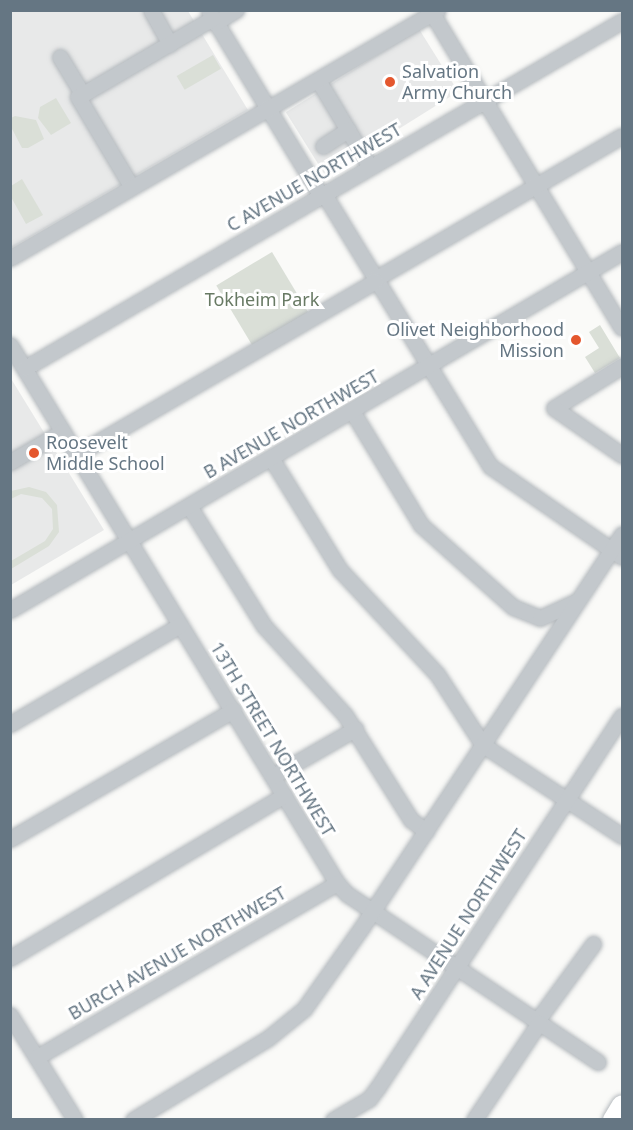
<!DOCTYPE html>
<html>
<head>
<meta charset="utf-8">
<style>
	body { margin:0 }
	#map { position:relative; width:633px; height:1130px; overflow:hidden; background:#fafaf8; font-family:"Noto Sans",sans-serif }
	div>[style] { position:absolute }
	.built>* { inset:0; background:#e8e9e9; transform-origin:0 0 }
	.green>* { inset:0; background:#dadfd7; transform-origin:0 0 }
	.roads { filter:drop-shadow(0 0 2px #b5babe) drop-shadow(0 0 2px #b5babe) }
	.minor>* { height:15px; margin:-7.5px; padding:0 7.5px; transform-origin:7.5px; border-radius:7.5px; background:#c3c8cc }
	.major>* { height:20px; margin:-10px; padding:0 10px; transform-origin:10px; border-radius:10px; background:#fff }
	.dots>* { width:16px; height:16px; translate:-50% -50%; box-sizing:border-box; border:3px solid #fff; border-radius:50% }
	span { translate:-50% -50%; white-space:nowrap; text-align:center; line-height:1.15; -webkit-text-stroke:6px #fff; paint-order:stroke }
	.poi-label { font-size:18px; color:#657683 }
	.left { translate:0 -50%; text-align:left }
	.right { translate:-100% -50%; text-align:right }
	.street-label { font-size:18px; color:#657683 }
	.park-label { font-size:18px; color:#687a64 }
	.frame { position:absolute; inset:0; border:12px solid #657683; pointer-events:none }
</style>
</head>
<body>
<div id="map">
	<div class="built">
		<i style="clip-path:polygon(10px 11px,188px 11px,248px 110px,11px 248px)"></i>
		<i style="left:419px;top:29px;width:74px;height:157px;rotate:58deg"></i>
		<i style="clip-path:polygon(10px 377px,104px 530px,11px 585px,10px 584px)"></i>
	</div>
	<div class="green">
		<i style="left:213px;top:55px;width:16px;height:42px;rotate:60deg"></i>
		<i style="clip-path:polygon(56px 98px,71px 123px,51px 135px,38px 118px,40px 107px)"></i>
		<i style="clip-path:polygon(15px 116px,36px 120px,44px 139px,28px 148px,22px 148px,11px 127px,11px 118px)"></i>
		<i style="clip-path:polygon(22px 179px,43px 215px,26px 224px,11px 197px,11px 186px)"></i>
		<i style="left:272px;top:252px;width:70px;height:65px;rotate:59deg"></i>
		<i style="clip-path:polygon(600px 325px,620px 358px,595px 373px,585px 357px,599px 348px,589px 332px)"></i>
		<i style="clip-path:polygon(29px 487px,46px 492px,57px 505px,59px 532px,49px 546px,11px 569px,11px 561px,45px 541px,53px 529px,52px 509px,42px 498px,21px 494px,11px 499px,11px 491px)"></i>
	</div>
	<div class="roads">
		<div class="minor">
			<i style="left:151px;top:10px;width:39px;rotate:61deg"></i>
			<i style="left:430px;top:10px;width:371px;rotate:58.9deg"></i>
			<i style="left:209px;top:11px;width:216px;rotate:58.8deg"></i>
			<i style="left:215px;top:23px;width:25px;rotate:-32deg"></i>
			<i style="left:60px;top:57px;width:44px;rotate:58.8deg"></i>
			<i style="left:318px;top:80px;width:101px;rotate:59.1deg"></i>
			<i style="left:323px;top:146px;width:30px;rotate:-33deg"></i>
			<i style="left:131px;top:186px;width:104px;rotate:-120.8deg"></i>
			<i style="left:78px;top:97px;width:156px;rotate:-30.3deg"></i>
			<i style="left:324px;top:194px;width:319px;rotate:58.6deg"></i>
			<i style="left:490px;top:466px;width:160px;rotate:34.6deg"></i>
			<i style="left:10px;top:258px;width:494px;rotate:-30.1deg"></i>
			<i style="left:375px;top:279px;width:285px;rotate:-30.1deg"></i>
			<i style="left:10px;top:345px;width:630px;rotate:58.71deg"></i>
			<i style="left:337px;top:883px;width:15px;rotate:48deg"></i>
			<i style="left:347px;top:894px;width:302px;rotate:33.8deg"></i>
			<i style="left:622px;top:366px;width:80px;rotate:148.3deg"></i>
			<i style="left:554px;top:408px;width:83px;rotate:34.7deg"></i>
			<i style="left:25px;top:368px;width:691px;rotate:-30.17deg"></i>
			<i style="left:352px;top:411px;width:133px;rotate:58.8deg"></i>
			<i style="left:421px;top:525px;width:123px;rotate:41.7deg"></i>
			<i style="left:513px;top:607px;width:29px;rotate:22deg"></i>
			<i style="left:540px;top:618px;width:41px;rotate:-24.7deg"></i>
			<i style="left:77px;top:454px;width:345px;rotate:-30.1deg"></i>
			<i style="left:271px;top:458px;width:132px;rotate:58.4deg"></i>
			<i style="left:340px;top:570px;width:142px;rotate:47deg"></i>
			<i style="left:437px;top:674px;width:85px;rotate:57.1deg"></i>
			<i style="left:483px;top:745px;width:166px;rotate:33.2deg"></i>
			<i style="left:10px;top:462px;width:61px;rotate:-30.3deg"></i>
			<i style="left:189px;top:506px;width:142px;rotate:58deg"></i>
			<i style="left:264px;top:626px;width:120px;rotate:47.7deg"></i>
			<i style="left:345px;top:715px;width:124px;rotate:57.8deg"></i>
			<i style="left:411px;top:820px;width:19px;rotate:36deg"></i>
			<i style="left:10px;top:610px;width:709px;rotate:-30.33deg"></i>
			<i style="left:10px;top:724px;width:197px;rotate:-30.2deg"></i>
			<i style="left:273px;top:776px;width:95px;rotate:-29.8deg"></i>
			<i style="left:10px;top:839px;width:258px;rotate:-30deg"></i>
			<i style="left:10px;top:958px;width:319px;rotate:-30.7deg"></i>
			<i style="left:10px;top:1015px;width:123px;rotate:58.2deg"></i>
			<i style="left:536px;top:1022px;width:97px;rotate:-53.8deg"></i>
			<i style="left:37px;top:1057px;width:347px;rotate:-30.1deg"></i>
			<i style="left:133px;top:1120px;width:157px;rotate:-31.2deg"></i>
			<i style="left:267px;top:1039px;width:48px;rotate:-39deg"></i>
			<i style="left:304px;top:1009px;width:100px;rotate:-54.7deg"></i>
			<i style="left:362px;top:927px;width:471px;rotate:-56.5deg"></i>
			<i style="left:333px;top:1120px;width:42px;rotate:-30.3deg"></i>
			<i style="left:369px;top:1099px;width:15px;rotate:-53deg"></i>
			<i style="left:378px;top:1087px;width:444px;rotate:-56.7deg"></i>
			<i style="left:474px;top:1120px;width:117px;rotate:-56.2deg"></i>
		</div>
		<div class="major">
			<i style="left:613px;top:1120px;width:17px;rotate:-59deg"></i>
		</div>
	</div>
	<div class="dots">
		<i style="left:390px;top:82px;background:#e4572e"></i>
		<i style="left:576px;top:340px;background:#e4572e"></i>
		<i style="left:34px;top:453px;background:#e4572e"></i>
	</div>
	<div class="poi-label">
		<span class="left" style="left:402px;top:82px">Salvation<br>Army Church</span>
		<span class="right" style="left:564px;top:340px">Olivet Neighborhood<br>Mission</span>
		<span class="left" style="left:46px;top:453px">Roosevelt<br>Middle School</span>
	</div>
	<div class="street-label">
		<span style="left:314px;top:177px;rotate:-30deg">C AVENUE NORTHWEST</span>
		<span style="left:291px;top:424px;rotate:-30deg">B AVENUE NORTHWEST</span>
		<span style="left:273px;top:739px;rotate:59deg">13TH STREET NORTHWEST</span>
		<span style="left:468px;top:914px;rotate:-57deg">A AVENUE NORTHWEST</span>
		<span style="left:177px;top:953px;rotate:-30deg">BURCH AVENUE NORTHWEST</span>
	</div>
	<div class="park-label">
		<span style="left:262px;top:299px">Tokheim Park</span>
	</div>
	<div class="frame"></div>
</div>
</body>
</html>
